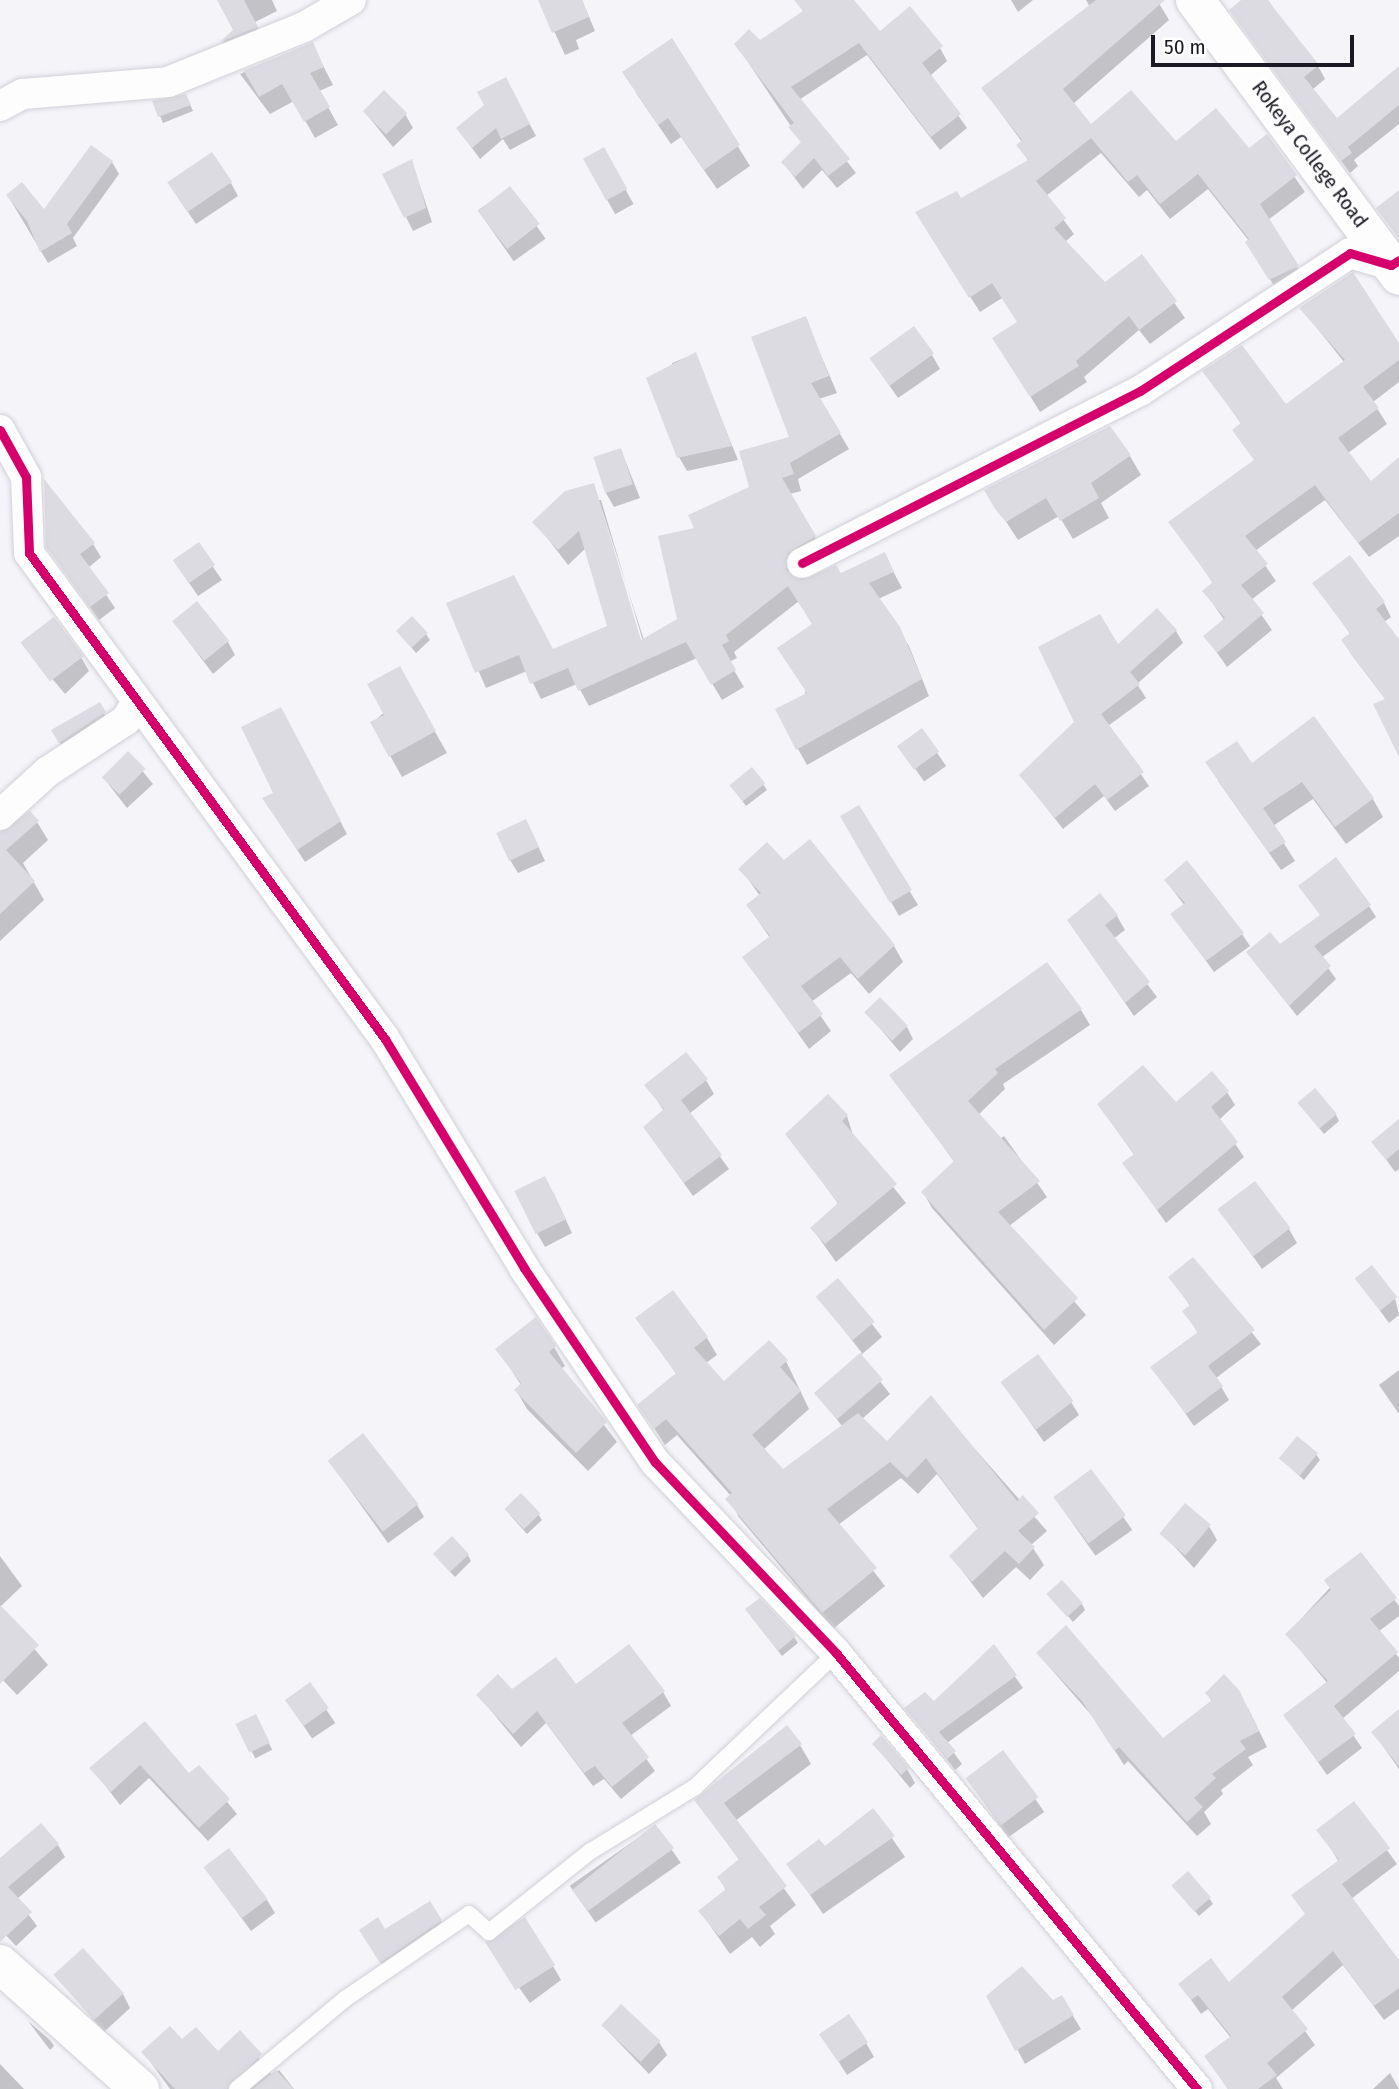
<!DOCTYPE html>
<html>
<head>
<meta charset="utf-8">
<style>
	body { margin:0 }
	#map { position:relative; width:1399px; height:2089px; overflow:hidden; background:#f4f4f9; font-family:"Fira Sans Condensed",sans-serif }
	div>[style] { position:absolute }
	.shadow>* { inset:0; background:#0003; transform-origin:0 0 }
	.building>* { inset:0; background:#dcdbe2; transform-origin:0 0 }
	.roads { filter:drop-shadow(0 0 2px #d0d0d7) drop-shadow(0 0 2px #d0d0d7) }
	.lane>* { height:16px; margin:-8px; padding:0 8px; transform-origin:8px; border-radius:8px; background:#fdfdfe }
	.street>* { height:30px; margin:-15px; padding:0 15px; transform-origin:15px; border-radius:15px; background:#fdfdfe }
	.secondary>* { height:38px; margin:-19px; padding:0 19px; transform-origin:19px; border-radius:19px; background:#fdfdfe }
	.cycleway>* { height:9px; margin:-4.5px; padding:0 4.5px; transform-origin:4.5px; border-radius:4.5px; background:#d6006c }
	span { translate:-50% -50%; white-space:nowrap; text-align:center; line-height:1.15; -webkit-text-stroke:7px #fff; paint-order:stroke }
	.street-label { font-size:21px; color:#1b1923 }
	.scale { position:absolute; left:1151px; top:35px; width:203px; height:32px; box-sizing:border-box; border:4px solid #1b1923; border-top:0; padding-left:9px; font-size:21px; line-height:24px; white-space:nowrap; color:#1b1923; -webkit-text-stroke:5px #fff; paint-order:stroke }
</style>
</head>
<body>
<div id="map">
	<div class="shadow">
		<i style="clip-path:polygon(219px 0,272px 0,277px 11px,255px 22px,267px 45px,233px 59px,223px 42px,235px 31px)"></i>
		<i style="clip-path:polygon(540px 0,582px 0,595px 31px,576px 40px,579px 49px,565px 55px)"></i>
		<i style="clip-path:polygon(796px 0,853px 0,879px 33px,940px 48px,947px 61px,930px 76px,967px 128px,940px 150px,867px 55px,799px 100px,856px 173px,837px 188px,822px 170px,803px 189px,783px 162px,802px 143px,736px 44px,760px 42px,804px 12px)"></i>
		<i style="clip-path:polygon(1011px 0,1033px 0,1018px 12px)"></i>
		<i style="clip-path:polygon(1086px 0,1157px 0,1169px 20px,1073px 104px,1091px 127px,1176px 143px,1249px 150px,1266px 136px,1305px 192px,1268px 220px,1306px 282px,1279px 295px,1249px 241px,1208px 189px,1170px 219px,1147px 190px,1139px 197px,1101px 153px,1046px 196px,1074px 234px,1065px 242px,1105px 284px,1142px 257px,1185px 318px,1150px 344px,1139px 330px,1084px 377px,1087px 382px,1040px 412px,1004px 354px,1019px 323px,1002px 298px,980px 312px,926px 228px,1028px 162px,1022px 142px,983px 89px,1090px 7px)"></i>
		<i style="clip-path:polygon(1244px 0,1265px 0,1318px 66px,1325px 79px,1312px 90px,1336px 121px,1399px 69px,1399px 124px,1354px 160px,1358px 166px,1350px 173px,1239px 23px)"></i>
		<i style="clip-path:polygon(672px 40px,750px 166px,717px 189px,681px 137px,671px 144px,636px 93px)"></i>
		<i style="clip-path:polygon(312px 44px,333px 85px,319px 91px,338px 125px,315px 138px,294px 101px,270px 114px,240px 74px)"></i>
		<i style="clip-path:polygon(512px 91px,536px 136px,510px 150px,503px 139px,480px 159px,458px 129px)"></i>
		<i style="clip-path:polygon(154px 102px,189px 102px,193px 111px,163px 123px)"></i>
		<i style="clip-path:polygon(364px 111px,405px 114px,413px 128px,393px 147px)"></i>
		<i style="left:603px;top:149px;width:63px;height:21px;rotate:61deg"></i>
		<i style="clip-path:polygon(112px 162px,119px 174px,73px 238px,77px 246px,48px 263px,8px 196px,44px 212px)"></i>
		<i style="clip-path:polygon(412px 162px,432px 222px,413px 231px,385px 175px)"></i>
		<i style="clip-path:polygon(231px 183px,238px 196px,196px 224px,177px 196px)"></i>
		<i style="left:510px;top:188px;width:62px;height:39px;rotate:55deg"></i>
		<i style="clip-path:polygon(1301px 308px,1399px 345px,1399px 382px,1373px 402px,1387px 424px,1348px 453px,1371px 483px,1399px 460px,1399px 536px,1369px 557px,1325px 500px,1255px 551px,1276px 581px,1251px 600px,1272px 630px,1227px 667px,1206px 637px,1225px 621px,1204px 591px,1213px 583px,1171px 522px,1255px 461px,1235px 430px,1242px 425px,1205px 372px,1285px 406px,1344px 362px)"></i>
		<i style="clip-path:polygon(evenodd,805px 318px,837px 393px,819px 399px,849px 449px,798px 479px,801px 491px,790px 494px,824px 553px,796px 569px,795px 578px,840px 575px,884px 554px,902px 588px,878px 599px,909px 646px,929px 696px,807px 765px,798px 749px,814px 625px,799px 601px,734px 652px,737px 658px,729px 662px,744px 687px,722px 700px,697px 658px,589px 706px,577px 684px,541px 699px,527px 671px,486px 688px,449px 604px,553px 650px,609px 627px,586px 548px,568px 565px,535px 522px,594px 485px,644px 640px,679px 620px,697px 530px,751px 488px,791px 438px,805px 318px,598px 500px,601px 500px,645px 648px,642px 649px,598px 500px)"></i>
		<i style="clip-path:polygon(695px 354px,738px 460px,687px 471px,679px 457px,672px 363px)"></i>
		<i style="clip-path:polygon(932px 355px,940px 369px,898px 398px,880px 372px)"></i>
		<i style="clip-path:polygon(621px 450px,640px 498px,614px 507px,606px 493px)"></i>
		<i style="clip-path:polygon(1130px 456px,1141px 475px,1101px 503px,1109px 518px,1073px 539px,1059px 516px,1018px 540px,986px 491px)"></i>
		<i style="clip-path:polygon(93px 544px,101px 557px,88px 568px,115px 608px,99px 620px,57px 561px)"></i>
		<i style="clip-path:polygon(198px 545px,222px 580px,198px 596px,183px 574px)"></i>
		<i style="clip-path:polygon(1314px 583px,1384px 603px,1391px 617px,1384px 622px,1399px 642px,1399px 743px,1386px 700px,1351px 654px,1343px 640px,1351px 635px)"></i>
		<i style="clip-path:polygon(174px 622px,228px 642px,235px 655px,213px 674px)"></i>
		<i style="clip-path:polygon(1176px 631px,1183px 643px,1137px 684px,1146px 698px,1108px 726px,1149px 786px,1115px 811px,1104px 796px,1063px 829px,1021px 775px,1076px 722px,1117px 646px)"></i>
		<i style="clip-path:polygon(398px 632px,426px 634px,430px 640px,416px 653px)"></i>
		<i style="clip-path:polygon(25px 646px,81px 657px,89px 671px,65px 694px)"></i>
		<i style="clip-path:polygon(411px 689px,447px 753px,402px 777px,372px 723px)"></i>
		<i style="left:99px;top:705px;width:26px;height:53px;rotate:59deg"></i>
		<i style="clip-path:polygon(288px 722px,347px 834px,305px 862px,272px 811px)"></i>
		<i style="left:921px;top:730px;width:44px;height:27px;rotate:55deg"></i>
		<i style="clip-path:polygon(128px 753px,153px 784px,127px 808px,103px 777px)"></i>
		<i style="clip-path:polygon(1251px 765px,1373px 799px,1383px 817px,1346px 844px,1313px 799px,1273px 826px,1295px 861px,1281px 870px,1218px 781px)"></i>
		<i style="clip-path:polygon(763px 784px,767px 790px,746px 806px,735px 791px)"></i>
		<i style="clip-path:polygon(859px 807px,918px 905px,899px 916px,843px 816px)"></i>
		<i style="clip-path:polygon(37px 822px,48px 840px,23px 863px,44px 900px,0 941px,0 834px)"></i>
		<i style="clip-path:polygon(533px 835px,545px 861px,518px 873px,510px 860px)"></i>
		<i style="clip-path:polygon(784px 863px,894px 946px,903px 962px,869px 994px,851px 973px,811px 1002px,831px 1031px,809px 1049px,744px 957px,770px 938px,748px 906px,760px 896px,741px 869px)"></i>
		<i style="clip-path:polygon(1166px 881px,1242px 934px,1250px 946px,1214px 972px,1173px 915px,1185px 906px)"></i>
		<i style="clip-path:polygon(1300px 886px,1369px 906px,1376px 917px,1321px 958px,1336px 979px,1297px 1016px,1248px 953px,1280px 947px,1321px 916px)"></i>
		<i style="clip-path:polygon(1117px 916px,1125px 930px,1113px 939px,1157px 997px,1134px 1016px,1069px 921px)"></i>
		<i style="clip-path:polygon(1081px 1010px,1090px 1025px,1003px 1084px,1005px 1089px,977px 1116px,997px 1141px,1004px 1136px,1047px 1197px,1009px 1226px,1086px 1315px,1054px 1345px,932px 1208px,923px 1192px,955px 1163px,892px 1075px)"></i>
		<i style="clip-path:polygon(866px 1012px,907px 1027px,913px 1039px,900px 1052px)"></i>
		<i style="clip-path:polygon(706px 1080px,714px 1094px,689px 1114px,729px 1169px,693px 1196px,645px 1128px,664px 1111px,647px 1085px)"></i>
		<i style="clip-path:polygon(1227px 1092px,1235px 1105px,1219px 1120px,1244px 1157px,1166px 1223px,1124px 1163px,1135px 1156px,1099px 1105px,1175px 1105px)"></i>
		<i style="clip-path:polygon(1300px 1104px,1336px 1115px,1339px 1121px,1324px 1134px)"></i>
		<i style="clip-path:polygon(847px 1116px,854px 1138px,906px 1203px,836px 1262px,812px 1228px,839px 1205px,788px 1134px)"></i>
		<i style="clip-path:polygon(1399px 1121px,1399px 1169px,1395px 1172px,1374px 1142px)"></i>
		<i style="clip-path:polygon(553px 1192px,572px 1233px,545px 1247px,537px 1233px)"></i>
		<i style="clip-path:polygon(1219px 1209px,1289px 1229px,1297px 1243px,1262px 1269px)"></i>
		<i style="clip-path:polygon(1193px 1259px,1261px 1344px,1216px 1378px,1229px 1400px,1194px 1426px,1153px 1367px,1198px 1333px,1185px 1312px,1191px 1307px,1170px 1277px)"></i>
		<i style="clip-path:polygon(1357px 1279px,1395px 1298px,1399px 1315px,1389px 1323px)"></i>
		<i style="clip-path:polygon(838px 1280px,882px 1337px,860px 1356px,890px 1394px,862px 1419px,887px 1444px,930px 1398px,1047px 1531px,1031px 1545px,1044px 1565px,1030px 1580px,1016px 1567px,983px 1598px,951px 1556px,979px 1530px,937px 1474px,918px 1494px,901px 1478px,838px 1525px,885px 1586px,833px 1629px,738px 1516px,731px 1496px,677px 1435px,665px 1445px,650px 1422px,677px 1375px,638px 1318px,707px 1338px,717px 1355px,706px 1363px,723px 1383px,786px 1361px,809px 1409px,763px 1450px,783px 1471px,842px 1426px,817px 1394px,862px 1353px,818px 1297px)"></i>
		<i style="clip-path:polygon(554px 1347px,565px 1366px,561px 1369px,617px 1442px,588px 1471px,527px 1409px,516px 1390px,521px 1385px,498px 1349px)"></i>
		<i style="clip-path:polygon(1399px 1370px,1399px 1414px,1379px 1385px)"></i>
		<i style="clip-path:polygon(1002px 1382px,1071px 1402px,1079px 1415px,1044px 1442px)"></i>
		<i style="clip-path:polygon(1316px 1454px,1320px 1460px,1304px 1480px,1281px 1459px)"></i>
		<i style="clip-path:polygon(330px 1462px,417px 1505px,424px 1517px,388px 1543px)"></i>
		<i style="left:1091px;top:1471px;width:72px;height:45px;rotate:55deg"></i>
		<i style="clip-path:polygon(538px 1514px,542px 1520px,527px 1534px,510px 1515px)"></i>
		<i style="clip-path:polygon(1209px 1526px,1217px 1540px,1194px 1568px,1162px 1533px)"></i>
		<i style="clip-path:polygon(1361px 1554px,1399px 1606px,1399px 1616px,1378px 1632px,1399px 1658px,1399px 1671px,1342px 1719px,1362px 1748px,1327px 1775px,1285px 1715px,1328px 1684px,1287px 1634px)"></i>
		<i style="clip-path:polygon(468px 1555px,471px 1561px,455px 1577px,439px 1560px)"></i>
		<i style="clip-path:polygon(0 1556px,22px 1586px,0 1607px)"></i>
		<i style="clip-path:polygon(1050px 1595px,1082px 1604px,1085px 1610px,1073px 1622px)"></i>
		<i style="clip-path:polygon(0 1608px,48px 1665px,17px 1695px,0 1677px)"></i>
		<i style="clip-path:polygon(751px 1616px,794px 1637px,798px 1643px,782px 1656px)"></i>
		<i style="clip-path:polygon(994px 1647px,1023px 1688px,947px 1743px,962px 1764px,955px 1770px,907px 1709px,934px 1703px)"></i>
		<i style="clip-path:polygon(1038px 1654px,1162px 1740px,1212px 1702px,1207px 1693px,1248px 1708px,1267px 1747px,1248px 1757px,1253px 1765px,1221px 1790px,1223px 1794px,1204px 1812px,1211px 1824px,1197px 1836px,1128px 1761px,1124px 1765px,1093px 1717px)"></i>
		<i style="left:309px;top:1684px;width:47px;height:28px;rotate:56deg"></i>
		<i style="clip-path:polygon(576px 1686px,663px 1692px,671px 1706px,630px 1736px,655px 1771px,621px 1799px,604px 1779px,593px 1786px,546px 1723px,521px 1747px,478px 1695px)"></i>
		<i style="clip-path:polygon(1399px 1712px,1399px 1769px,1373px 1732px)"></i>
		<i style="left:255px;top:1716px;width:38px;height:19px;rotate:63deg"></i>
		<i style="clip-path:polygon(145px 1724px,189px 1776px,199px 1767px,237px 1814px,208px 1841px,149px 1778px,120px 1805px,92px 1768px)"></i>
		<i style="clip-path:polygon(874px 1744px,907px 1769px,915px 1783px,910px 1788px)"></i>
		<i style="clip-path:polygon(800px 1745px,811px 1764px,735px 1821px,796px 1905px,770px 1926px,775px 1934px,760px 1947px,752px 1937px,730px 1954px,700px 1911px,726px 1890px,719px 1877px,740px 1861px,696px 1800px)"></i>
		<i style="left:1003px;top:1753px;width:72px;height:44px;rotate:55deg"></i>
		<i style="clip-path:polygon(1354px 1804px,1397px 1864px,1351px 1899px,1399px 1963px,1399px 2009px,1384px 2020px,1343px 1965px,1291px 2011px,1315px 2045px,1276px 2078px,1283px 2089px,1228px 2089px,1206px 2057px,1231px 2038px,1208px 2009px,1201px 2014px,1180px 1984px,1229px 1984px,1306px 1915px,1294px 1895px,1339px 1862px,1319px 1830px)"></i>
		<i style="clip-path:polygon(873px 1811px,905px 1857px,823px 1914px,789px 1864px,825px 1849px)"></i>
		<i style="left:655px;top:1826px;width:45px;height:104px;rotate:55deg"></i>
		<i style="clip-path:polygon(58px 1845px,65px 1857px,17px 1899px,37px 1926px,16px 1946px,0 1929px,0 1867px)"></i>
		<i style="clip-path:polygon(205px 1868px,267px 1900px,275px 1913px,251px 1931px)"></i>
		<i style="clip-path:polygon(1174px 1886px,1209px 1898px,1213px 1904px,1199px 1916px)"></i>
		<i style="clip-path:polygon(441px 1921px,449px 1934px,389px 1975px,369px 1944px)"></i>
		<i style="clip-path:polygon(488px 1944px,553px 1966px,561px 1980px,530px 2003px)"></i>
		<i style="clip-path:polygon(55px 1975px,123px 1994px,130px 2008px,104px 2032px)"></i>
		<i style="clip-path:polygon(989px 1996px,1053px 2002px,1061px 1997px,1081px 2029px,1025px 2064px)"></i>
		<i style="clip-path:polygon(28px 2021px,50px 2040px,54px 2046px,50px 2050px)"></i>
		<i style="clip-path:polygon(603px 2026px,659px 2042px,667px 2055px,649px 2074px)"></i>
		<i style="clip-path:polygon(240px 2033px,272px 2075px,279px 2070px,294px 2089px,170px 2089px,144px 2053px,182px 2041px,218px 2053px)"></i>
		<i style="clip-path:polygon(866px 2043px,874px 2057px,847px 2075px,830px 2048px)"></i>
		<i style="clip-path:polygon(0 2064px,24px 2089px,0 2089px)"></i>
		<i style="clip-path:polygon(1390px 2073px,1399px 2089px,1373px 2089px)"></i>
	</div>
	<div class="building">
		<i style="clip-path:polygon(217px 0,244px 0,258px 27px,220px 42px,233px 30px)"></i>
		<i style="clip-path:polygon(538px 0,582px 0,589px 17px,552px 33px)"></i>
		<i style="clip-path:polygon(794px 0,854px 0,880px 31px,910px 6px,943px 46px,922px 63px,961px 114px,931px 137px,859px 43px,791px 87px,850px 159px,828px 176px,814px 158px,795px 177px,781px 162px,801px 142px,788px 127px,794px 123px,734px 44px,749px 29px,760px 40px,803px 11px)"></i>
		<i style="clip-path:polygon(1096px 0,1165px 0,1063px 89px,1091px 124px,1131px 90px,1176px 141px,1216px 108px,1249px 148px,1267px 134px,1297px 175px,1260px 204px,1299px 266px,1269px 280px,1245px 242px,1249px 239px,1198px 174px,1160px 204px,1137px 175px,1128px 182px,1091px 138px,1036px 181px,1066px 218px,1054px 228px,1105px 282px,1142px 254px,1177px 301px,1139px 330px,1129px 316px,1076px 361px,1079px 366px,1030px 397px,992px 338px,1017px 322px,992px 283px,969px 298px,915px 212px,957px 191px,961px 198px,1028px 160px,1016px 145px,1022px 140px,981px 88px)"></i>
		<i style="clip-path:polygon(1241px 0,1268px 0,1277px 12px,1319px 65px,1304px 77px,1337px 118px,1399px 66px,1399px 105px,1348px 147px,1352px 153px,1341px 161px,1229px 10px)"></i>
		<i style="clip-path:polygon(672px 38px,740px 145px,704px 170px,668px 118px,658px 125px,622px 72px)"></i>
		<i style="clip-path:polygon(313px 42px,324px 67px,310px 73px,330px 107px,304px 122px,282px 84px,259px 97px,244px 71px,238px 73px)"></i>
		<i style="clip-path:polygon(506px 77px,530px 124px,501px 139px,496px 128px,472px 148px,456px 128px,484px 105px,477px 92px)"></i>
		<i style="left:384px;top:90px;width:33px;height:30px;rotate:45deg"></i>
		<i style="clip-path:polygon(186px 94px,191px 105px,158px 117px,152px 101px)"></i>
		<i style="clip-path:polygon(91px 145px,113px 161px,67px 224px,72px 233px,40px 252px,27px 221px,6px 195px,22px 182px,44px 209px)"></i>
		<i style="left:604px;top:147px;width:48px;height:24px;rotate:61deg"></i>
		<i style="left:212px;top:152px;width:36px;height:54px;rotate:56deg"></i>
		<i style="clip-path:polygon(412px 159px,426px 208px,404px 218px,382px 174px)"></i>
		<i style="left:510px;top:186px;width:48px;height:41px;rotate:52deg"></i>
		<i style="clip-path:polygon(1399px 190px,1399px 239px,1376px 208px)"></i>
		<i style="clip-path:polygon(1353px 272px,1399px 343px,1399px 360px,1363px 387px,1379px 408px,1338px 438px,1371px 481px,1399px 457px,1399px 513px,1358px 543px,1315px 485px,1245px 536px,1268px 564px,1241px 585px,1264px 613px,1217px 653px,1203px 636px,1225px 618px,1202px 591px,1213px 582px,1168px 522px,1254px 460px,1232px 430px,1241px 423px,1202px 371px,1242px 345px,1286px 404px,1345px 360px,1299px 308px)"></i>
		<i style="clip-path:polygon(806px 316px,829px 376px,811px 383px,841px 433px,790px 463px,794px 474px,782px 478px,816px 536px,788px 553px,786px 570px,802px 580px,836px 565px,841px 573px,885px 552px,894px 572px,869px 583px,900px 627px,922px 679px,796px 750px,775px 709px,807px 693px,777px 648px,812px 624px,788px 586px,726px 635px,729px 641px,722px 645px,736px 670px,711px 685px,686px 642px,578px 691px,568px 668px,530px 684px,519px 655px,475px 673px,446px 603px,514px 575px,553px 649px,607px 626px,579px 531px,558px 550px,532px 522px,565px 491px,594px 483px,641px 640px,677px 619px,658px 536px,694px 528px,688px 515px,749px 487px,739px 451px,789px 437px,751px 337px)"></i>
		<i style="left:914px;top:326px;width:34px;height:55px;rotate:54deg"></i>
		<i style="clip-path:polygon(696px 352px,732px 446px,677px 458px,646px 378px)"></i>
		<i style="clip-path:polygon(1110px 426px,1131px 455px,1091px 483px,1099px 498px,1060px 521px,1046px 498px,1006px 522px,995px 509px,984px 490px)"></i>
		<i style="left:621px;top:448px;width:38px;height:29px;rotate:72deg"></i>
		<i style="clip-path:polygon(44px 479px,95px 543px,80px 554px,109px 593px,90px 607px,46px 547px)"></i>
		<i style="left:199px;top:542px;width:28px;height:32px;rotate:55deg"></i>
		<i style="clip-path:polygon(1350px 555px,1385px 602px,1376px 609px,1399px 639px,1399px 757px,1373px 704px,1385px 699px,1341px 640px,1350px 633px,1312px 583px)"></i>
		<i style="left:197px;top:601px;width:51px;height:32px;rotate:51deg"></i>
		<i style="clip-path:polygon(1157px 608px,1177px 630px,1130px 672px,1140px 684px,1101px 714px,1144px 772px,1107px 800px,1095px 784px,1055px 818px,1019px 775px,1074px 722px,1038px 647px,1100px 614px,1118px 644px)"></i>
		<i style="left:412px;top:616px;width:23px;height:22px;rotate:47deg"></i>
		<i style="left:54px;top:617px;width:49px;height:42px;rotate:53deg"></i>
		<i style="clip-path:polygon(400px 666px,436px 731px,389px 757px,370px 722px,384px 715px,367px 684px)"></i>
		<i style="clip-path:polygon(100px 702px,106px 712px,59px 743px,51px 730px)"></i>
		<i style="clip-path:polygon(281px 707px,341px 821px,297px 850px,262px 798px,273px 793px,241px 727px)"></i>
		<i style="clip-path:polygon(1314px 716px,1374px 798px,1335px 827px,1302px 782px,1263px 808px,1286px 842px,1269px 853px,1205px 762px,1237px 741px,1252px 763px)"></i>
		<i style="left:922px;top:728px;width:29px;height:31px;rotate:54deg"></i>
		<i style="left:128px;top:751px;width:25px;height:37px;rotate:45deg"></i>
		<i style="left:752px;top:767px;width:21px;height:29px;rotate:51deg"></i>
		<i style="clip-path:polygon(859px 805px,912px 890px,890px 903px,840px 816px)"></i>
		<i style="clip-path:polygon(30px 811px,39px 821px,6px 850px,35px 881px,0 914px,0 832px)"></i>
		<i style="left:526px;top:819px;width:31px;height:33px;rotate:65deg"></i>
		<i style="clip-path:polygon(810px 839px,895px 945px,858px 979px,840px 957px,801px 986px,823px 1014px,798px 1033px,742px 957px,770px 936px,746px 905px,761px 893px,738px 869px,767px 842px,784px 860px)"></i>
		<i style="clip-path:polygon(1336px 857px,1371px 905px,1314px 946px,1331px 966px,1289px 1006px,1246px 952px,1270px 932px,1280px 944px,1320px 915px,1298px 886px)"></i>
		<i style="clip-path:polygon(1187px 860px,1244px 933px,1206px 961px,1170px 914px,1185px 903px,1164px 880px)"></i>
		<i style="clip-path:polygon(1100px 893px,1118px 915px,1105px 925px,1150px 982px,1125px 1003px,1067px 920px)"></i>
		<i style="clip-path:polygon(1047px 962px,1082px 1009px,995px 1069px,998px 1073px,968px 1101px,1040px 1181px,998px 1212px,1078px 1298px,1044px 1330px,921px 1192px,954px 1161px,889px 1075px)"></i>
		<i style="left:880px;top:997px;width:40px;height:22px;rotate:46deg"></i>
		<i style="clip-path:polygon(686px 1052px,708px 1079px,681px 1100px,722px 1155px,684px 1183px,643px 1127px,664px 1109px,644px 1085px)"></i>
		<i style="clip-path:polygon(1143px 1065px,1176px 1102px,1212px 1071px,1229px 1091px,1211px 1107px,1238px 1142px,1157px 1210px,1122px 1163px,1134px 1154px,1097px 1104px)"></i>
		<i style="left:1315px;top:1088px;width:34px;height:23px;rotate:50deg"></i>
		<i style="clip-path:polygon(828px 1094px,848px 1115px,842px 1121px,897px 1184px,825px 1244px,810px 1228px,838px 1203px,785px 1134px)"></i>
		<i style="clip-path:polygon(1399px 1119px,1399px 1149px,1386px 1160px,1371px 1142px)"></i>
		<i style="left:545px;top:1176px;width:48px;height:34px;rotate:64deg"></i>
		<i style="left:1255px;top:1181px;width:59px;height:47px;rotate:53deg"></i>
		<i style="clip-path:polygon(1193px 1257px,1255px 1330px,1208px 1366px,1223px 1386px,1186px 1414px,1150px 1367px,1198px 1332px,1182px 1311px,1190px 1305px,1168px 1277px)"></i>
		<i style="left:1372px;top:1265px;width:41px;height:22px;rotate:52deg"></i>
		<i style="left:838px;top:1278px;width:57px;height:29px;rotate:50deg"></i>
		<i style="clip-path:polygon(673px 1290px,708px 1337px,694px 1348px,724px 1381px,769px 1340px,788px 1360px,780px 1367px,801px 1391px,752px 1435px,783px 1469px,858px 1413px,887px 1441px,931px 1395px,1017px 1501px,1023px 1495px,1039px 1513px,1018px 1531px,1035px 1547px,1019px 1564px,1005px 1551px,972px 1582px,949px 1556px,978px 1528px,926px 1458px,907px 1478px,890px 1462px,827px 1509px,877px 1568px,822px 1613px,725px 1499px,732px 1493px,666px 1419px,654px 1429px,637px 1405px,676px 1373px,635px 1318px)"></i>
		<i style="clip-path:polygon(536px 1317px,556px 1346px,549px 1352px,607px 1422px,576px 1453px,514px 1390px,521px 1383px,495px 1349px)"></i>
		<i style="left:860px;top:1353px;width:35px;height:61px;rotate:49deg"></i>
		<i style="left:1038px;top:1354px;width:59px;height:47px;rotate:53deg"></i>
		<i style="left:363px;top:1433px;width:90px;height:45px;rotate:52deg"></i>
		<i style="left:1297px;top:1436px;width:27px;height:29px;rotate:39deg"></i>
		<i style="left:1091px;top:1469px;width:58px;height:47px;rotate:53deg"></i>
		<i style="left:521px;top:1493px;width:28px;height:23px;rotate:46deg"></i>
		<i style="left:1185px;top:1503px;width:34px;height:40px;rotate:40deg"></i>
		<i style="left:452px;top:1536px;width:25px;height:26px;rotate:47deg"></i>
		<i style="clip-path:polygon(1361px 1552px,1397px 1598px,1370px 1619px,1398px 1652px,1334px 1706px,1356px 1734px,1318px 1762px,1283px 1715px,1328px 1681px,1285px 1634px,1331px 1590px,1324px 1580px)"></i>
		<i style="left:1062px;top:1580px;width:31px;height:21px;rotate:48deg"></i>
		<i style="clip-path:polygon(760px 1598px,796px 1636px,778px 1651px,745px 1609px)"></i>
		<i style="clip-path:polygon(0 1605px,39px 1645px,0 1684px)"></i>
		<i style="clip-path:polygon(1066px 1625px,1163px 1738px,1212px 1700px,1205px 1693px,1224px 1674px,1239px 1690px,1259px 1731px,1240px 1741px,1246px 1749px,1212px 1774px,1216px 1778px,1194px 1798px,1203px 1807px,1187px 1822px,1119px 1747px,1114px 1751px,1082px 1701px,1036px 1653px)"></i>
		<i style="clip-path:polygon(629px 1644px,665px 1691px,622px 1723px,649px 1757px,612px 1787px,595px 1766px,584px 1773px,537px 1711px,513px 1734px,476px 1695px,498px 1674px,512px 1689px,556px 1657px,576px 1684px)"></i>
		<i style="clip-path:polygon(994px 1644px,1017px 1675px,939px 1732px,956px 1751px,947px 1759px,904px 1708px,925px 1692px,934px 1701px)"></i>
		<i style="left:310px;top:1682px;width:32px;height:31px;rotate:54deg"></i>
		<i style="clip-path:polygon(1399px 1709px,1399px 1766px,1371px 1732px)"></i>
		<i style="left:256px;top:1714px;width:32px;height:23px;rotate:64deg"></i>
		<i style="clip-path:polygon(145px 1721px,189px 1773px,199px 1765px,230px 1799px,199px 1828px,140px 1765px,111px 1792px,89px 1768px)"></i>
		<i style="clip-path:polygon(787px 1725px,802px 1744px,724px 1803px,787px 1886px,759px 1907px,766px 1915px,748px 1929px,740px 1919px,719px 1936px,698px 1911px,726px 1889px,717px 1877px,739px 1859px,694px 1800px)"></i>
		<i style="clip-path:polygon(881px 1735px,909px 1768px,901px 1775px,872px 1744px)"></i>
		<i style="left:1003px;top:1750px;width:59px;height:47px;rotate:53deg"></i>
		<i style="clip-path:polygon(1354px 1801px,1390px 1848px,1342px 1884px,1399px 1960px,1399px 1988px,1374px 2006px,1333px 1951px,1282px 1997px,1308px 2029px,1267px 2063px,1277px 2075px,1258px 2089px,1228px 2089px,1204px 2056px,1231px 2036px,1198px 1995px,1191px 2000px,1178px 1984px,1211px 1958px,1229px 1982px,1305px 1914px,1291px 1895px,1339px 1860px,1316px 1830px)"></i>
		<i style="clip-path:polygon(873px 1808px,895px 1836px,810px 1895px,786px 1864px,819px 1839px,825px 1846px)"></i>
		<i style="clip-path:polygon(41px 1823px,59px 1844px,8px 1887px,32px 1912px,0 1942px,0 1858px)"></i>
		<i style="clip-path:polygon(655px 1824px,674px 1848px,588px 1911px,572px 1890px)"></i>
		<i style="left:229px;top:1848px;width:64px;height:32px;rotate:53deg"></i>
		<i style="left:1188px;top:1871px;width:35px;height:22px;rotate:49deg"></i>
		<i style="clip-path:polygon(430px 1901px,442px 1920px,380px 1963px,359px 1930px,378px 1917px,385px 1929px)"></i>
		<i style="left:525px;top:1917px;width:57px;height:47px;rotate:58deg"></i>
		<i style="left:83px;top:1948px;width:61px;height:40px;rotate:48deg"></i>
		<i style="clip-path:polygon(1022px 1966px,1053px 2000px,1062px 1995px,1074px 2015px,1015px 2051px,986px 1996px)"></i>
		<i style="left:621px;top:2004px;width:54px;height:29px;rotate:43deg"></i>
		<i style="left:849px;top:2014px;width:34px;height:36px;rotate:56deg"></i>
		<i style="clip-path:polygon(170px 2026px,182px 2039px,196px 2027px,218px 2051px,240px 2030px,262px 2054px,227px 2089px,175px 2089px,141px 2052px)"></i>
		<i style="clip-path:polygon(276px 2070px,294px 2089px,253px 2089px)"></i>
	</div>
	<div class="roads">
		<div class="lane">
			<i style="left:237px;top:2089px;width:141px;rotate:-39.8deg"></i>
			<i style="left:345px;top:1999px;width:150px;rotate:-34.4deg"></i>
			<i style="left:469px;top:1914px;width:27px;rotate:42deg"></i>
			<i style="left:489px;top:1932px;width:130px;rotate:-38.5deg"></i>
			<i style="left:591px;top:1851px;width:122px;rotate:-31.6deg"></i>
			<i style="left:695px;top:1787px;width:195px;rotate:-43.5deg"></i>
		</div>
		<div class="street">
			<i style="left:0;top:106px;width:26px;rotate:-28deg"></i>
			<i style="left:23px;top:94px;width:145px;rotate:-4.7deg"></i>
			<i style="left:168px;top:82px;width:147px;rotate:-22deg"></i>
			<i style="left:304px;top:27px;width:54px;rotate:-29.9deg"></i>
			<i style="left:0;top:430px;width:54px;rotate:61deg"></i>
			<i style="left:26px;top:477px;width:76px;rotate:87.7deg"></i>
			<i style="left:29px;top:553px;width:602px;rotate:53.78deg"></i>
			<i style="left:385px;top:1039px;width:268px;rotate:58.7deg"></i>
			<i style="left:524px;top:1268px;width:234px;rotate:56deg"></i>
			<i style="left:655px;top:1462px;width:263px;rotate:46.5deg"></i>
			<i style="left:836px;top:1653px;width:566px;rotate:50.38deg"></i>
			<i style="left:802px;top:563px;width:379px;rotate:-27deg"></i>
			<i style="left:1140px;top:391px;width:251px;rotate:-33.3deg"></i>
			<i style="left:1350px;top:253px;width:43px;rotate:16.3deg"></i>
			<i style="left:1391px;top:265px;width:9px;rotate:-32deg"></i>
			<i style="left:0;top:815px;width:64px;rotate:-42.5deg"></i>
			<i style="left:47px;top:772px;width:95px;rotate:-33.4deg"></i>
			<i style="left:126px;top:720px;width:17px;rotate:-59deg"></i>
		</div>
		<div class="secondary">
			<i style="left:1195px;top:0;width:343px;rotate:53.5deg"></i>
			<i style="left:0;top:1964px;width:188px;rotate:41.8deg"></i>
		</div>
	</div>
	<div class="cycleway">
		<i style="left:0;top:430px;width:54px;rotate:61deg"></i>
		<i style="left:26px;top:477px;width:76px;rotate:87.7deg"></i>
		<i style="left:29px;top:553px;width:602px;rotate:53.78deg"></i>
		<i style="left:385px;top:1039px;width:268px;rotate:58.7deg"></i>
		<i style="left:524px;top:1268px;width:234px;rotate:56deg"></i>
		<i style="left:655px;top:1462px;width:263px;rotate:46.5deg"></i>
		<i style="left:836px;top:1653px;width:566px;rotate:50.38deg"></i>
		<i style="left:802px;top:563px;width:379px;rotate:-27deg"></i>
		<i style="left:1140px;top:391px;width:251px;rotate:-33.3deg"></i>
		<i style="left:1350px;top:253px;width:43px;rotate:16.3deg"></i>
		<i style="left:1391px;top:265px;width:9px;rotate:-32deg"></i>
	</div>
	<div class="street-label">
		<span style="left:1310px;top:154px;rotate:53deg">Rokeya College Road</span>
	</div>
	<div class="scale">50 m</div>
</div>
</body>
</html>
